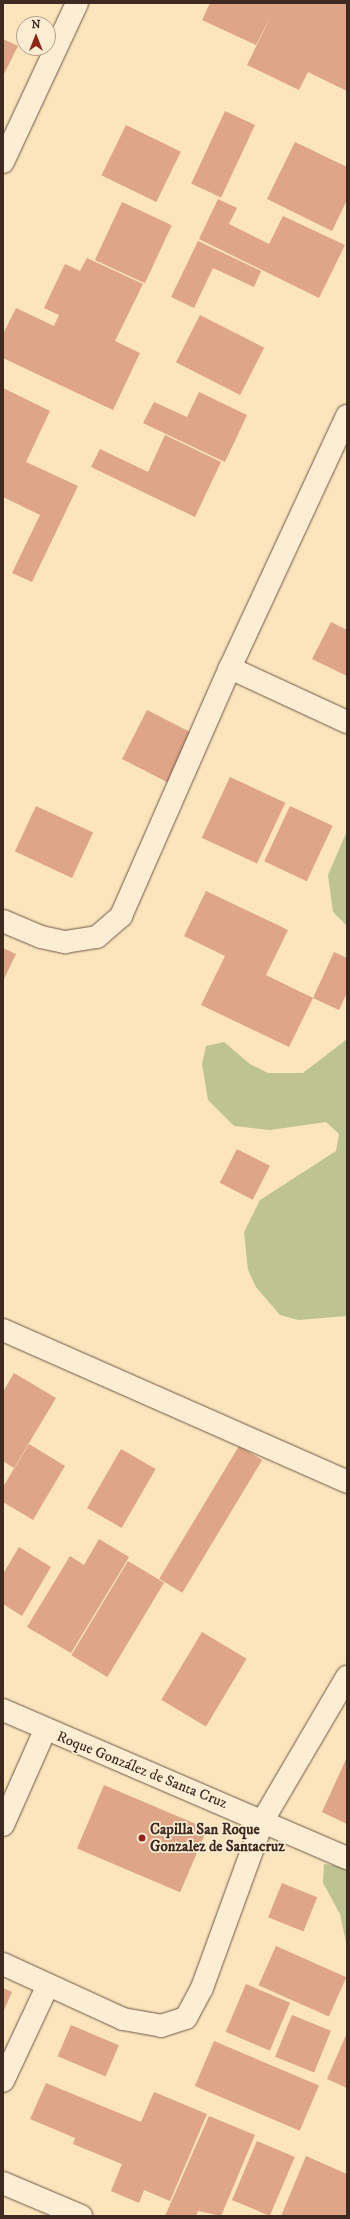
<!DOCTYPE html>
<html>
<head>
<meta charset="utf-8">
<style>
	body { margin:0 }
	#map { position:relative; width:350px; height:2219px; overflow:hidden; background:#fce4bc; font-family:"IM FELL DW Pica",serif }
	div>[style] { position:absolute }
	.green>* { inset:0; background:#bec491 }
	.building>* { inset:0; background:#dea587; transform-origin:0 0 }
	.roads { filter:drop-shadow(0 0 1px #6e5847) drop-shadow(0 0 1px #6e5847) }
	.minor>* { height:22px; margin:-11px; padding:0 11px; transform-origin:11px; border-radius:11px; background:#fdedd3 }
	.dots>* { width:11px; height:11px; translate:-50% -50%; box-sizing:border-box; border:2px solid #fdedd3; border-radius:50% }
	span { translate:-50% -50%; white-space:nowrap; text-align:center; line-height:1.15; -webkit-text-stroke:3.5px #fdedd3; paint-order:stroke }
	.street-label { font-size:15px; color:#3e2a20 }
	.poi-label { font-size:15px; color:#3e2a20; font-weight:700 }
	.left { translate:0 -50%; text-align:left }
	.frame { position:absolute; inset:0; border:4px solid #3e2a20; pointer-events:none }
	.north { position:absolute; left:16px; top:16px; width:40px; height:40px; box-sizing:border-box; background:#fdedd3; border:1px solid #b19f8b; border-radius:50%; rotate:0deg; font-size:11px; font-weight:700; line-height:16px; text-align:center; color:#3e2a20 }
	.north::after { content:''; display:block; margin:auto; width:14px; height:18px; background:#8f2418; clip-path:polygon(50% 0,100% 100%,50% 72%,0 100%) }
</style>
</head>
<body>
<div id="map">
	<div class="green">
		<i style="clip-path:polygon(347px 831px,347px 926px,333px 912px,328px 875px)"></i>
		<i style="clip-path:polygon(347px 1039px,347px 1316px,298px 1320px,280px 1315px,256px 1287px,248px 1270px,244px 1232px,260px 1200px,336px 1151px,339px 1134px,326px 1122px,270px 1130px,234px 1126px,208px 1100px,202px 1064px,206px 1046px,224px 1042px,250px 1064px,268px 1073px,303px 1073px)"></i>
		<i style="clip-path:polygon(324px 1864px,347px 1867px,347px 1947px,340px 1914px,323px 1883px)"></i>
	</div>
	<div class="building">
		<i style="clip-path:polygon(210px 3px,347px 4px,347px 91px,308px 72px,299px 90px,247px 65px,273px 12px,256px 45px,202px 20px)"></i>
		<i style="clip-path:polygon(3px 39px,18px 46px,4px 74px,3px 74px)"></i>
		<i style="left:225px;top:111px;width:33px;height:80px;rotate:25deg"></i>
		<i style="left:126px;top:125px;width:61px;height:56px;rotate:26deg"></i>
		<i style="clip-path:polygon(295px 142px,347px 167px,347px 200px,332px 231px,267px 199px)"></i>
		<i style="clip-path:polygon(218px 199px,237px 208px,229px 224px,269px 244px,283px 216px,345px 245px,319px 298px,199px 239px)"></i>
		<i style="left:122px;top:202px;width:55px;height:64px;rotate:25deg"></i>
		<i style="clip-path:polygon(198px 241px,261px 271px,254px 287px,213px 268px,194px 308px,171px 297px)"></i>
		<i style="clip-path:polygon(87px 258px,143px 284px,115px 341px,140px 353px,113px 410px,3px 358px,3px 334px,16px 308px,54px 326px,59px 315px,44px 308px,65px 264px,80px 271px)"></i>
		<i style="left:200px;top:315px;width:72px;height:53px;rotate:27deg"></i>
		<i style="clip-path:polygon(3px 388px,50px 411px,26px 462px,78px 486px,32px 582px,12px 573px,40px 515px,3px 497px)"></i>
		<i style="clip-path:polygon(199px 392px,247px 415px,225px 462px,143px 423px,154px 402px,187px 417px)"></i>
		<i style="clip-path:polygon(165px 435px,221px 462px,195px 517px,91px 467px,100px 449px,148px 472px)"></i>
		<i style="clip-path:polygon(331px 622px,347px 630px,347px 676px,312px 659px)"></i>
		<i style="left:147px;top:710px;width:57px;height:55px;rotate:27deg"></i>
		<i style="left:230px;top:777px;width:61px;height:67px;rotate:25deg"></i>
		<i style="left:36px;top:806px;width:63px;height:50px;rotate:25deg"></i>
		<i style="left:290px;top:806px;width:47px;height:61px;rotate:25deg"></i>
		<i style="clip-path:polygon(206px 891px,288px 930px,266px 975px,313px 998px,289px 1047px,201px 1005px,225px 956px,184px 936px)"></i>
		<i style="clip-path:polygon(3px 948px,16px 954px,3px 981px)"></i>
		<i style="clip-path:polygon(334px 952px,347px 958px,347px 993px,339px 1010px,313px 998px)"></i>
		<i style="left:237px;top:1149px;width:37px;height:38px;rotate:27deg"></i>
		<i style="clip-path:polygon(14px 1373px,56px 1398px,14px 1468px,3px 1461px,3px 1392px)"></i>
		<i style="clip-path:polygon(29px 1444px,65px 1466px,33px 1520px,3px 1502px,3px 1487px)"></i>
		<i style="left:239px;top:1446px;width:27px;height:155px;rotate:31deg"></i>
		<i style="left:121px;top:1449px;width:40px;height:68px;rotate:30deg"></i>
		<i style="clip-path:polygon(99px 1539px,129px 1557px,71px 1653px,27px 1627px,70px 1556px,84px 1565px)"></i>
		<i style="clip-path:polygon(19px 1547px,51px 1567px,22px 1616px,3px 1604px,3px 1574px)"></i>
		<i style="left:128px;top:1561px;width:42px;height:110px;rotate:31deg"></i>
		<i style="left:202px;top:1632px;width:52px;height:79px;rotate:31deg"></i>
		<i style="clip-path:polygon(347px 1757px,347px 1824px,322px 1812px)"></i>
		<i style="left:104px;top:1785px;width:112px;height:69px;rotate:23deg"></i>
		<i style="left:282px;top:1883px;width:38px;height:37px;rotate:22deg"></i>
		<i style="left:276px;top:1946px;width:77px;height:43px;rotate:24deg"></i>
		<i style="left:246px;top:1984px;width:48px;height:52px;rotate:23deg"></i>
		<i style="clip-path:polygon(3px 1988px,12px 1992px,3px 2012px)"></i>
		<i style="left:292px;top:2015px;width:42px;height:45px;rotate:22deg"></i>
		<i style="left:71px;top:2025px;width:52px;height:34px;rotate:23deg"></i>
		<i style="clip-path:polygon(347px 2033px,347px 2088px,327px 2079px)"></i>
		<i style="left:214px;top:2041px;width:114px;height:49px;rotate:23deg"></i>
		<i style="clip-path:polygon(46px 2083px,141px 2122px,154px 2092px,207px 2114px,170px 2201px,144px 2190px,139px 2203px,111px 2191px,122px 2164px,73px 2144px,75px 2138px,30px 2119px)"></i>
		<i style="clip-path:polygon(209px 2116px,255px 2135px,221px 2216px,198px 2211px,196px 2216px,165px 2216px)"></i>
		<i style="left:257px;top:2141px;width:41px;height:64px;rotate:23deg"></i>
		<i style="clip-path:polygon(306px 2156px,347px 2174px,347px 2216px,281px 2216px)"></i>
	</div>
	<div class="roads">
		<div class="minor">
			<i style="left:3px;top:162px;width:175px;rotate:-65deg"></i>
			<i style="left:230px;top:668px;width:129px;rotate:24.8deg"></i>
			<i style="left:3px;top:921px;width:41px;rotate:22.8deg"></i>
			<i style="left:41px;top:937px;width:25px;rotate:12deg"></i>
			<i style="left:65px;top:942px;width:32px;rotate:-9deg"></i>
			<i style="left:97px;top:937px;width:32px;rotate:-41deg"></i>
			<i style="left:121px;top:916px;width:271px;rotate:-66.3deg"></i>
			<i style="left:230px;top:668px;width:278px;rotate:-65.1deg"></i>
			<i style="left:3px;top:1330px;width:376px;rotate:23.8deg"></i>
			<i style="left:3px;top:1710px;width:374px;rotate:23.3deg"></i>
			<i style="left:3px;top:1825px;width:104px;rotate:-66.1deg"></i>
			<i style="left:3px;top:1964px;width:132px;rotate:24.6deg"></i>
			<i style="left:123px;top:2019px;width:39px;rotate:10deg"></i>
			<i style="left:161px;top:2026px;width:26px;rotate:-18deg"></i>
			<i style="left:186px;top:2018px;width:34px;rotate:-62deg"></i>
			<i style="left:202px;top:1988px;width:179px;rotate:-70deg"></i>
			<i style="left:263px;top:1820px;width:166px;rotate:-59.6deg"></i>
			<i style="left:3px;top:2081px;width:104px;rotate:-64.9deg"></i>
			<i style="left:3px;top:2183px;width:85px;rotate:22.9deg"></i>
		</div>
	</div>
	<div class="dots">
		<i style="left:142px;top:1838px;background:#8f2418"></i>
	</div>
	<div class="street-label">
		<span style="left:142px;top:1770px;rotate:22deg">Roque González de Santa Cruz</span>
	</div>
	<div class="poi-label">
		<span class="left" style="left:150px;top:1838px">Capilla San Roque<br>Gonzalez de Santacruz</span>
	</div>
	<div class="frame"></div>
	<div class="north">N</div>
</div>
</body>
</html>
